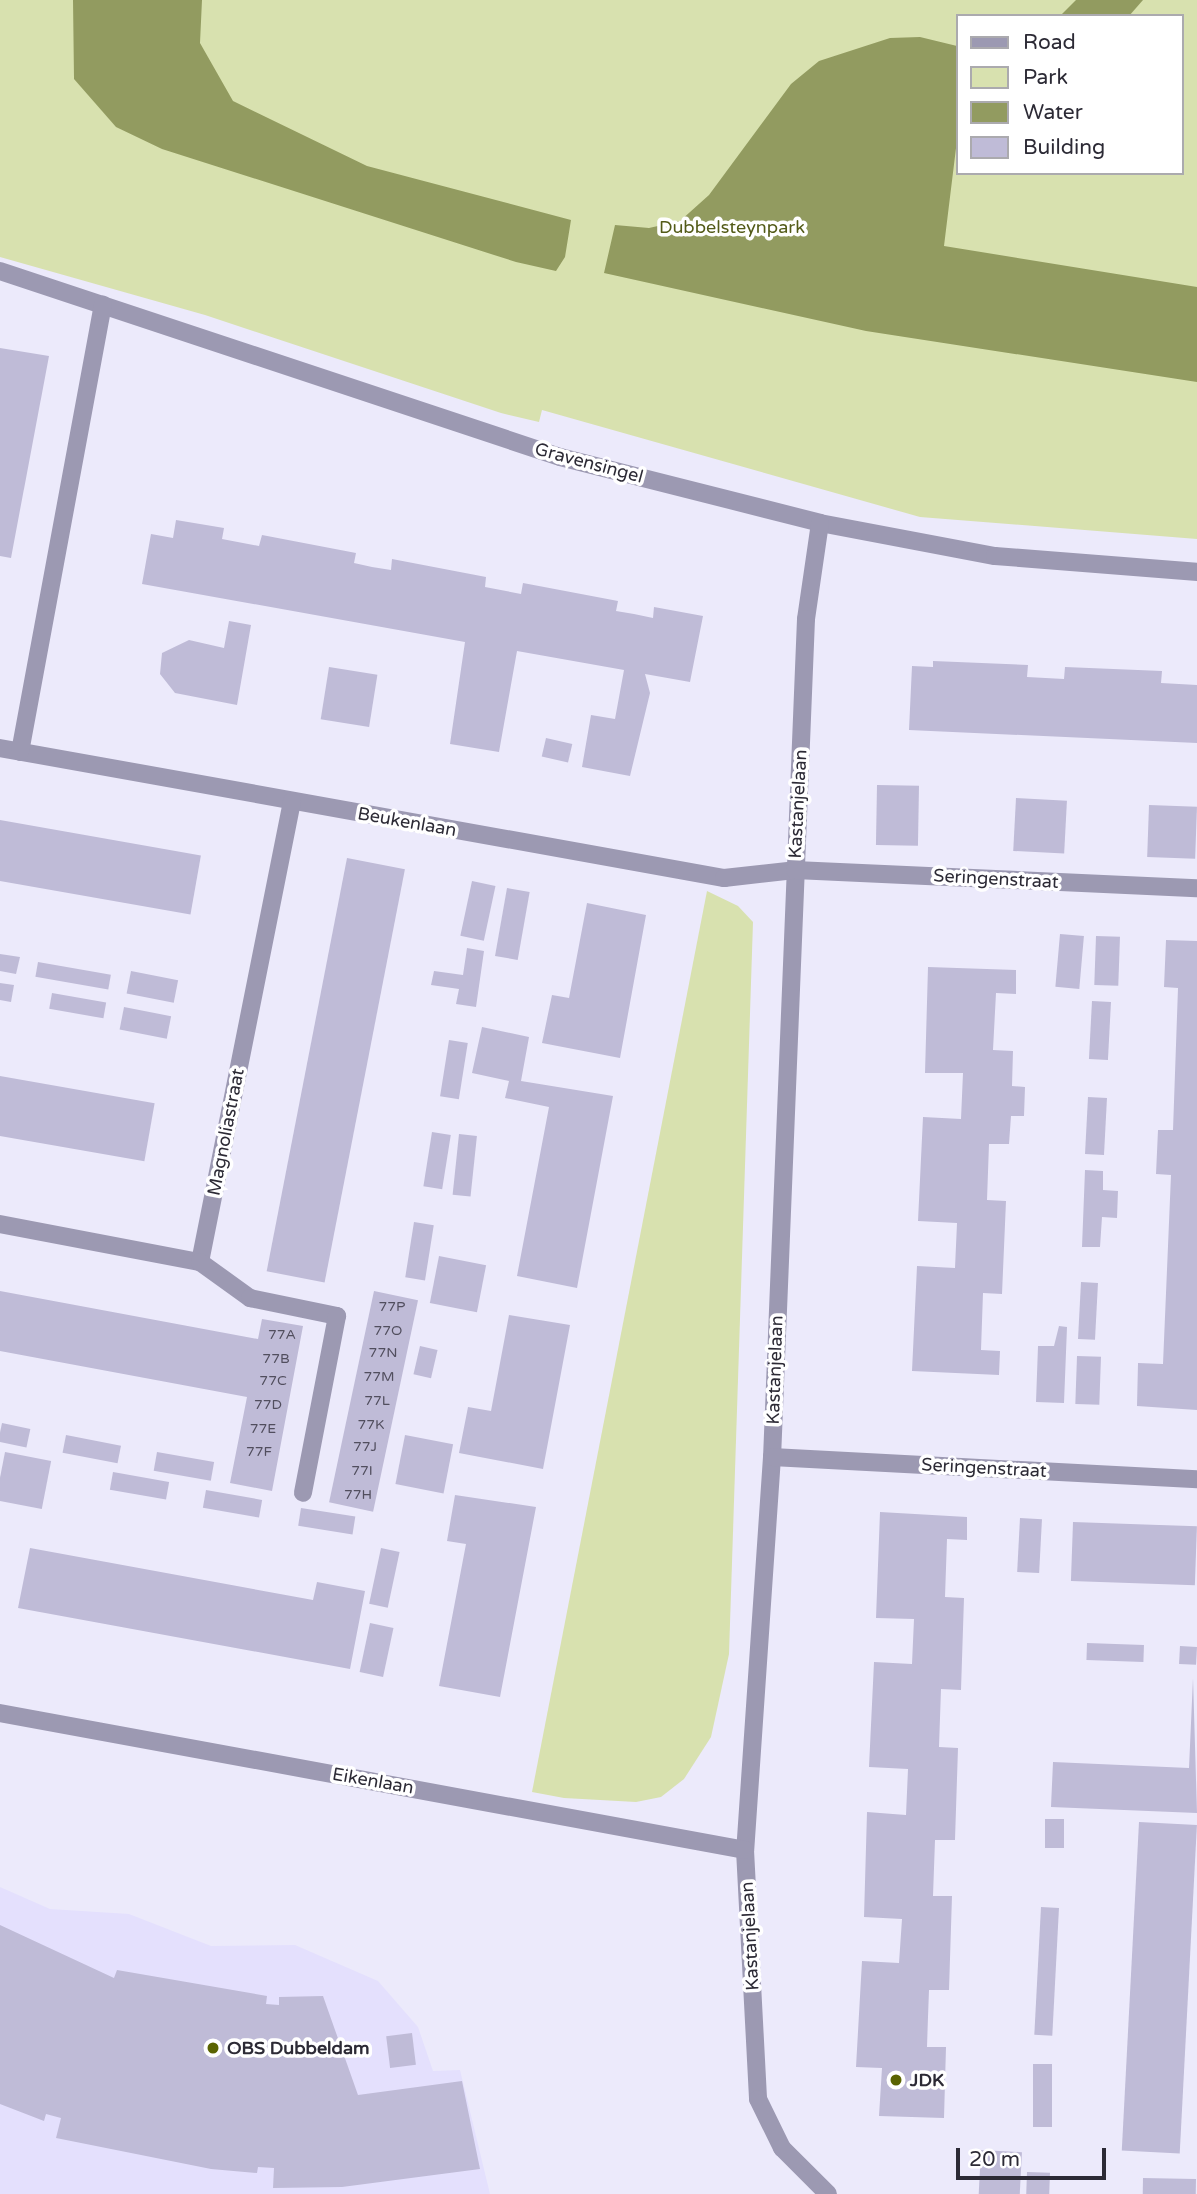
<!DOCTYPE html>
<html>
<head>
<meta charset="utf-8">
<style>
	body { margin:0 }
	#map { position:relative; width:1197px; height:2194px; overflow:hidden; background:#eceafb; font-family:"Varela Round",sans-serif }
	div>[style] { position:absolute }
	.built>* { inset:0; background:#e4e0fd }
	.green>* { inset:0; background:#d8e1af }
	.water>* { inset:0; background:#929b60 }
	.building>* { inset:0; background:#bfbbd7; transform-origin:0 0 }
	.minor>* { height:18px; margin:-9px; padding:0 9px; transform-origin:9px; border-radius:9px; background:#9c99b2 }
	.dots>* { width:19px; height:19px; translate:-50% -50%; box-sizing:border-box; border:4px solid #fff; border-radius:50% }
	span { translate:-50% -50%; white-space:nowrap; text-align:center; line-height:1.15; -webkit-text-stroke:7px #fff; paint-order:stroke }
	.number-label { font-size:14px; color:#514e5e }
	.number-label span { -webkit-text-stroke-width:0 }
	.park-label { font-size:18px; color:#535b18 }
	.street-label { font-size:18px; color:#2c2a35 }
	.poi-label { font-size:18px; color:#2c2a35; font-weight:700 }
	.left { translate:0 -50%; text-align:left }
	.legend { position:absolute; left:956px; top:14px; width:228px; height:161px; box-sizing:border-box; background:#fff; border:2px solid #abaaae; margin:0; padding:9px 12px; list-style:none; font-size:21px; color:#2c2a35 }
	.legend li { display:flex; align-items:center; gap:14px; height:35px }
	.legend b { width:35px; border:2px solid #abaaae }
	.scale { position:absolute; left:956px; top:2148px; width:150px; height:32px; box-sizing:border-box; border:4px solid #2c2a35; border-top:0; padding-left:9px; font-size:21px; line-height:24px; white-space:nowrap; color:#2c2a35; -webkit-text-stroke:5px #fff; paint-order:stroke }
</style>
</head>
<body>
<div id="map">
	<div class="built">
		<i style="clip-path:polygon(0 1887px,50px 1909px,129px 1914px,211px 1946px,295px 1945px,378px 1981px,418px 2027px,433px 2071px,460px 2070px,490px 2194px,0 2194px)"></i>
	</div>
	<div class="green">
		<i style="clip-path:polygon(evenodd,0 0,1197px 0,1197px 539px,920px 517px,542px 410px,539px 422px,501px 413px,205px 315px,0 257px,0 0,957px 16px,1181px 16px,1181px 173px,957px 173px,957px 16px)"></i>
		<i style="clip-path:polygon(707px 891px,738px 906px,753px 922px,729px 1654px,711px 1737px,684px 1779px,661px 1797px,636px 1802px,564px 1798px,532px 1792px)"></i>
	</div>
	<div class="water">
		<i style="clip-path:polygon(73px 0,202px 0,200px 43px,233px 101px,367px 166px,571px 220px,565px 257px,556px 271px,516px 262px,162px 149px,116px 127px,74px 79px)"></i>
		<i style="clip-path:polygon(1076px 0,1143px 0,1129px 16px,1060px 16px)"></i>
		<i style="clip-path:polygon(920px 37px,957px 46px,957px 140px,944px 246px,1197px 287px,1197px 382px,866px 331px,604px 273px,615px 225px,649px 228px,680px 221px,709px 195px,791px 84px,819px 61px,890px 38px)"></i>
	</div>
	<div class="building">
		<i style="clip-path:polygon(0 348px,49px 356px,11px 558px,0 556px)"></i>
		<i style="clip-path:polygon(176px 520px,224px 528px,222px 539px,259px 546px,262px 535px,356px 553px,354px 563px,372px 567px,391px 570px,392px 559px,486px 577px,485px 587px,521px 594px,523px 583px,618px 601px,616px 611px,634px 614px,653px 618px,654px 607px,703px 616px,690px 682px,645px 674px,650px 693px,630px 776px,582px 767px,591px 715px,615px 719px,624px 670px,517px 651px,499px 752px,450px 744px,465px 642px,142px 584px,151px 534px,173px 538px)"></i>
		<i style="clip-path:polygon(229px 621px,251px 625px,237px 705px,175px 693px,160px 674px,162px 653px,189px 640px,224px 648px)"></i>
		<i style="clip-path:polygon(933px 661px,1028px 665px,1027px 677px,1064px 679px,1065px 667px,1162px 671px,1161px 683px,1197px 685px,1197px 743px,909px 730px,912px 666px,933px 667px)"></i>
		<i style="left:329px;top:667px;width:49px;height:53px;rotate:9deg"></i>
		<i style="left:546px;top:738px;width:27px;height:19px;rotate:13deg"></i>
		<i style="left:877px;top:785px;width:42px;height:60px;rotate:1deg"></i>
		<i style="left:1016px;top:798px;width:51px;height:53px;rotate:3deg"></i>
		<i style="left:1149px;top:805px;width:48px;height:52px;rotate:2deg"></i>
		<i style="left:0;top:820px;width:204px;height:60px;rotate:10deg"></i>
		<i style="left:347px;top:858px;width:59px;height:421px;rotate:11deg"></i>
		<i style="left:472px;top:881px;width:24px;height:56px;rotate:12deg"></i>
		<i style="left:507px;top:888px;width:23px;height:69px;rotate:10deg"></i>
		<i style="clip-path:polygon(587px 903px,646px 915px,620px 1058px,542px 1043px,552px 995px,569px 998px)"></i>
		<i style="left:1060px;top:934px;width:24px;height:53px;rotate:5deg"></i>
		<i style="left:1096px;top:936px;width:24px;height:49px;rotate:2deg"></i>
		<i style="clip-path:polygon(1166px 940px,1197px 941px,1197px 1410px,1137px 1406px,1138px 1363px,1163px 1364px,1171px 1175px,1156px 1174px,1158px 1130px,1173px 1130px,1178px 988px,1164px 987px)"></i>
		<i style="clip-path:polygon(467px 948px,484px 951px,476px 1007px,456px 1004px,459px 989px,431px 985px,434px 971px,463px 975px)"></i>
		<i style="clip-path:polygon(0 954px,20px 957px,16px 974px,0 971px)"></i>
		<i style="left:38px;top:962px;width:74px;height:15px;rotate:10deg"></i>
		<i style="clip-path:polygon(928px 967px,1016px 970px,1016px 994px,996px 993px,993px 1050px,1013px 1051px,1012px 1086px,1025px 1087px,1024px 1116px,1011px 1116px,1009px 1144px,989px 1144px,987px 1200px,1006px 1201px,1002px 1294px,983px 1293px,981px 1350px,1000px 1351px,999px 1375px,912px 1371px,917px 1266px,955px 1268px,957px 1223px,918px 1221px,923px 1117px,961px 1119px,963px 1073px,925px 1073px)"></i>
		<i style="left:131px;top:971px;width:48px;height:23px;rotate:11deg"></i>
		<i style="clip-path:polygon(0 983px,14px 985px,11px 1002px,0 1000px)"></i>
		<i style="left:52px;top:993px;width:55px;height:16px;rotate:10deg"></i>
		<i style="left:1092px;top:1001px;width:19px;height:58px;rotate:3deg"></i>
		<i style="left:124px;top:1007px;width:48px;height:23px;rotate:11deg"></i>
		<i style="clip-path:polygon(482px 1027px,529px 1037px,521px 1081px,613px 1096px,577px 1288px,517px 1276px,549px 1107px,505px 1098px,509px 1081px,472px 1073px)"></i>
		<i style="left:449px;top:1040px;width:19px;height:57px;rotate:9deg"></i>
		<i style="left:0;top:1076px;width:157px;height:59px;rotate:10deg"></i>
		<i style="left:1088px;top:1097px;width:19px;height:57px;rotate:3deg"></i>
		<i style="left:432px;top:1132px;width:19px;height:55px;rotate:9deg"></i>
		<i style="left:459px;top:1134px;width:18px;height:61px;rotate:6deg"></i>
		<i style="clip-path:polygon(1085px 1170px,1103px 1171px,1103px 1190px,1118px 1191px,1117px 1218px,1102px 1217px,1100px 1247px,1082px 1247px)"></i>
		<i style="left:414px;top:1222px;width:20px;height:56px;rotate:9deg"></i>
		<i style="left:439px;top:1256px;width:48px;height:48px;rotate:11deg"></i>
		<i style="left:1081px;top:1282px;width:17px;height:57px;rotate:3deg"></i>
		<i style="clip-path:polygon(0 1291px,258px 1339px,262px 1319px,303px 1326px,272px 1491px,230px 1483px,247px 1397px,0 1351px)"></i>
		<i style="left:374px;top:1291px;width:45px;height:216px;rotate:12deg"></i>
		<i style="clip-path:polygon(509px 1315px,570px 1325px,543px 1469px,459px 1453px,468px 1407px,491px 1411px)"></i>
		<i style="clip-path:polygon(1059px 1326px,1067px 1327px,1064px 1403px,1036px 1402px,1038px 1346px,1054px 1346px)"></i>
		<i style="left:420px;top:1346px;width:18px;height:29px;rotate:13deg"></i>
		<i style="left:1077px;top:1356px;width:24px;height:48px;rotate:2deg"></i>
		<i style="left:2px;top:1423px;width:29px;height:19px;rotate:12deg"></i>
		<i style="left:66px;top:1435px;width:56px;height:18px;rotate:11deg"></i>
		<i style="left:405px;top:1435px;width:49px;height:50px;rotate:11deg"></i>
		<i style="left:5px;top:1452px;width:47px;height:49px;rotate:11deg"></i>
		<i style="left:157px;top:1452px;width:58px;height:19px;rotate:10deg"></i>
		<i style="left:113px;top:1472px;width:57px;height:18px;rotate:10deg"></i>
		<i style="left:206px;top:1490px;width:57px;height:18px;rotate:10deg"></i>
		<i style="clip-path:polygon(455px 1495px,536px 1507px,500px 1697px,439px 1686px,466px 1544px,447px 1541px)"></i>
		<i style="left:301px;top:1508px;width:55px;height:18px;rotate:9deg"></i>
		<i style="clip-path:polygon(880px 1512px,967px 1517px,967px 1540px,947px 1539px,945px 1597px,964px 1598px,961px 1690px,941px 1689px,939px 1747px,958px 1748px,955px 1840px,935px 1840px,933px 1896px,952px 1896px,949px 1990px,929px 1990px,928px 2017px,927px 2047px,946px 2047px,944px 2118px,879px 2116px,882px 2068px,856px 2067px,862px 1961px,899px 1963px,902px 1919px,864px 1917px,867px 1812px,906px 1815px,908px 1769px,869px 1767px,874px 1662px,912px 1664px,914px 1619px,876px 1618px)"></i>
		<i style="left:1020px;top:1518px;width:22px;height:54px;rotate:3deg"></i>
		<i style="left:1073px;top:1522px;width:124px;height:59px;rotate:2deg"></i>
		<i style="clip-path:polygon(30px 1548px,313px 1600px,317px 1582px,365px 1591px,350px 1669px,18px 1608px)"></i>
		<i style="left:381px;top:1548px;width:19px;height:57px;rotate:12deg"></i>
		<i style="left:370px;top:1623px;width:24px;height:50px;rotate:12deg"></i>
		<i style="left:1087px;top:1643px;width:57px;height:17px;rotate:2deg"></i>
		<i style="left:1180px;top:1646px;width:17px;height:18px;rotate:3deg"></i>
		<i style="clip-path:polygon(1193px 1678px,1197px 1813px,1051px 1807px,1053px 1762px,1189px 1768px)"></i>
		<i style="left:1045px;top:1819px;width:19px;height:29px"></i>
		<i style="left:1139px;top:1822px;width:58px;height:329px;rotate:3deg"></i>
		<i style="left:1041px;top:1907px;width:18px;height:128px;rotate:3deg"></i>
		<i style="clip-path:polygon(0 1925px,114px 1978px,117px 1970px,267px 1996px,266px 2004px,279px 2005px,279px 1997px,323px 1996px,358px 2095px,462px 2081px,480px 2169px,342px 2187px,273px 2188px,274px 2168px,258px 2167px,257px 2173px,211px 2169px,56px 2138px,61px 2118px,46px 2114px,44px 2121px,0 2104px)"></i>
		<i style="left:412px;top:2033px;width:32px;height:26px;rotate:83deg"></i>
		<i style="left:1033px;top:2064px;width:19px;height:63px"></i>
		<i style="left:981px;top:2150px;width:41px;height:44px;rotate:3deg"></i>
		<i style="left:1027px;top:2172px;width:23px;height:22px;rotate:2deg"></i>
		<i style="left:1143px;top:2178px;width:53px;height:16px;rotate:1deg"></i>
	</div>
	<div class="minor">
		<i style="left:0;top:271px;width:590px;rotate:18.37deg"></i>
		<i style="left:560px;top:457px;width:268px;rotate:14.2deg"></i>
		<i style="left:820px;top:523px;width:178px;rotate:10.7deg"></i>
		<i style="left:995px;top:556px;width:203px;rotate:4.5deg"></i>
		<i style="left:820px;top:523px;width:97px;rotate:98.3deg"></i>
		<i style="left:806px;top:619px;width:839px;rotate:92.32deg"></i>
		<i style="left:772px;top:1457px;width:394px;rotate:93.9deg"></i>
		<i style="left:745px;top:1850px;width:249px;rotate:87deg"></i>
		<i style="left:758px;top:2099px;width:55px;rotate:63.9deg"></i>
		<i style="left:782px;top:2148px;width:65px;rotate:45deg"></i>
		<i style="left:0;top:748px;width:736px;rotate:10.18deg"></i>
		<i style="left:724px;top:878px;width:71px;rotate:-6.4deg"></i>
		<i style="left:795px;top:870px;width:402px;rotate:2.6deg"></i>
		<i style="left:20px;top:752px;width:455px;rotate:-79.5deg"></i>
		<i style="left:0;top:1224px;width:204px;rotate:10.8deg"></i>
		<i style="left:200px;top:1262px;width:470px;rotate:-78.7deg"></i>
		<i style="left:200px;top:1262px;width:62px;rotate:35.8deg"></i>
		<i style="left:250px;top:1298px;width:89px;rotate:11.7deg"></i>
		<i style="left:337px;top:1316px;width:180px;rotate:100.9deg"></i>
		<i style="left:772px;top:1457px;width:426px;rotate:3deg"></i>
		<i style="left:0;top:1713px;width:757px;rotate:10.42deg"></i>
	</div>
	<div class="dots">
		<i style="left:213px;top:2048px;background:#5a6301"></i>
		<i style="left:896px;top:2080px;background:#5a6301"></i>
	</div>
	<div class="number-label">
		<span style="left:392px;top:1307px">77P</span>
		<span style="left:388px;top:1331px">77O</span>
		<span style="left:282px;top:1335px">77A</span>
		<span style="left:383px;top:1353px">77N</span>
		<span style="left:276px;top:1359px">77B</span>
		<span style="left:379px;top:1377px">77M</span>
		<span style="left:273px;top:1381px">77C</span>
		<span style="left:377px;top:1401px">77L</span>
		<span style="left:268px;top:1405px">77D</span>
		<span style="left:371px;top:1425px">77K</span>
		<span style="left:263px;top:1429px">77E</span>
		<span style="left:365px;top:1447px">77J</span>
		<span style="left:259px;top:1452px">77F</span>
		<span style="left:362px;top:1471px">77I</span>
		<span style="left:358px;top:1495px">77H</span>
	</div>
	<div class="park-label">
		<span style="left:732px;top:227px">Dubbelsteynpark</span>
	</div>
	<div class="street-label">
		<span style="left:589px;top:463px;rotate:15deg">Gravensingel</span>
		<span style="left:798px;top:804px;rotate:-87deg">Kastanjelaan</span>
		<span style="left:407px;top:822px;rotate:10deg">Beukenlaan</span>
		<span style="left:996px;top:879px;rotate:3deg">Seringenstraat</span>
		<span style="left:226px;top:1132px;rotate:-79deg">Magnoliastraat</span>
		<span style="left:775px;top:1370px;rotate:-88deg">Kastanjelaan</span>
		<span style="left:984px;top:1468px;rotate:3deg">Seringenstraat</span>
		<span style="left:373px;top:1781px;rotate:10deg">Eikenlaan</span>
		<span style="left:750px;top:1936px;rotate:-93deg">Kastanjelaan</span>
	</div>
	<div class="poi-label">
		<span class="left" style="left:227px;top:2048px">OBS Dubbeldam</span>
		<span class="left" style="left:910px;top:2080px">JDK</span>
	</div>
	<ul class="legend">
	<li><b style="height:9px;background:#9c99b2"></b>Road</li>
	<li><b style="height:19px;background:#d8e1af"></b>Park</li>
	<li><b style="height:19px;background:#929b60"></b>Water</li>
	<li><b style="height:19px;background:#bfbbd7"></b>Building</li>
	</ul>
	<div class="scale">20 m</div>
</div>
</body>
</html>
